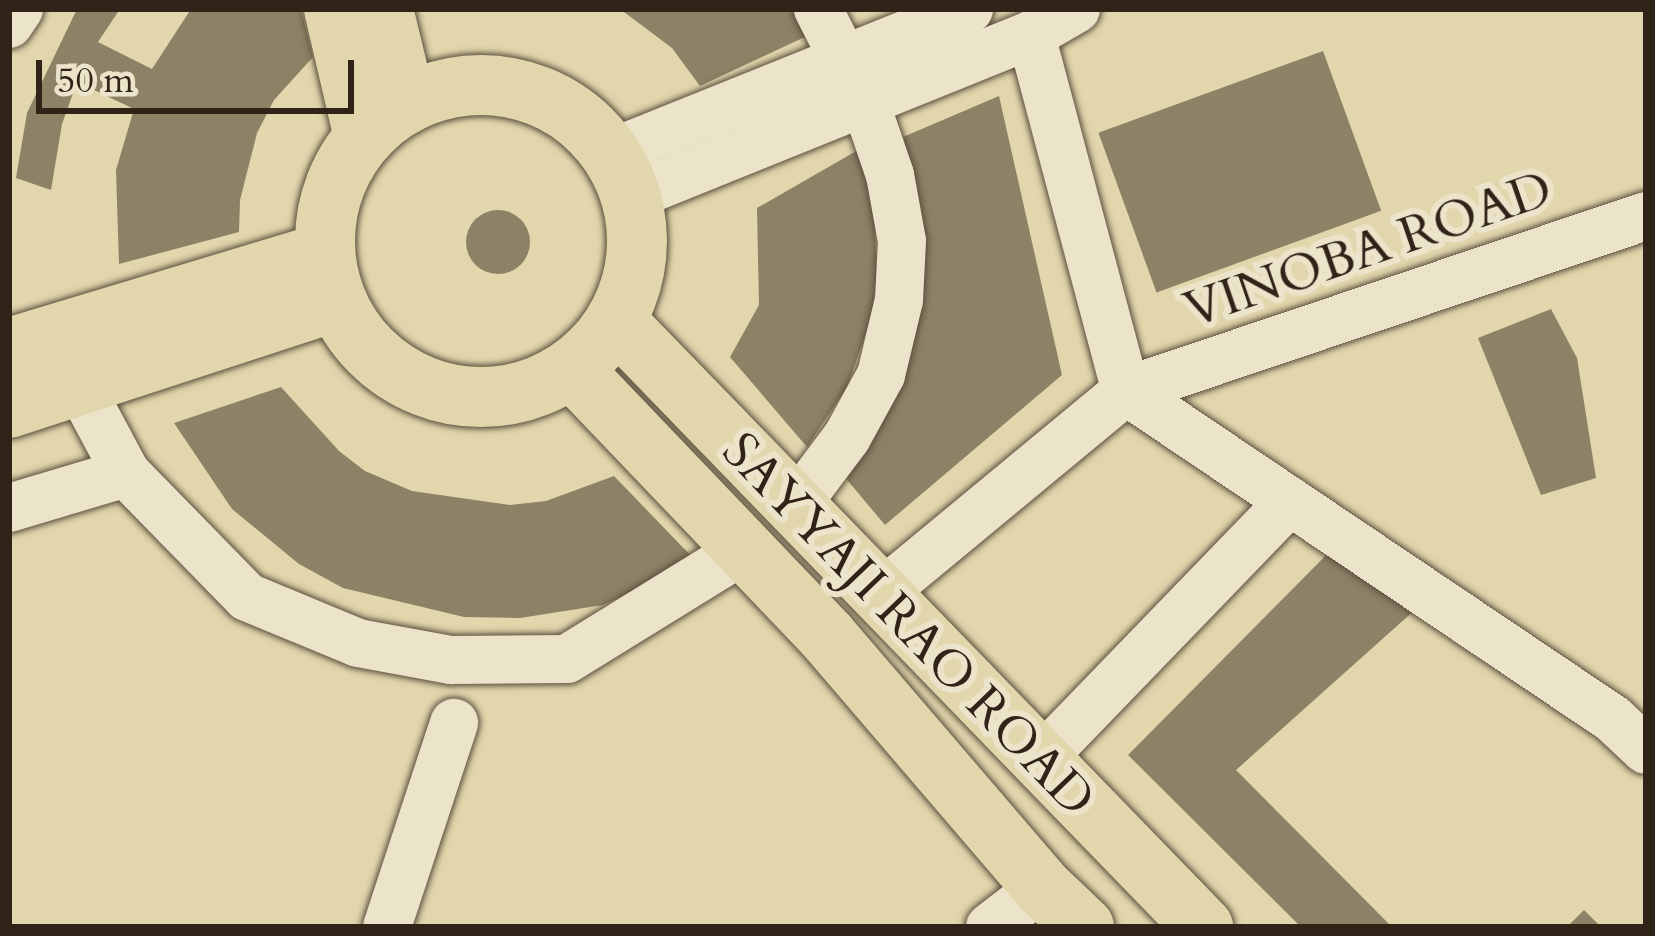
<!DOCTYPE html>
<html>
<head>
<meta charset="utf-8">
<style>
	body { margin:0 }
	#map { position:relative; width:1655px; height:936px; overflow:hidden; background:#e2d6ad; font-family:Cardo,serif }
	div>[style] { position:absolute }
	.building>* { inset:0; background:#8d8166; transform-origin:0 0 }
	.round { border-radius:50% }
	.roads { filter:drop-shadow(0 0 3px #5c503e) drop-shadow(0 0 3px #5c503e) }
	.minor>* { height:48px; margin:-24px; padding:0 24px; transform-origin:24px; border-radius:24px; background:#ece4ca }
	.major>* { height:60px; margin:-30px; padding:0 30px; transform-origin:30px; border-radius:30px; background:#e2d6ad }
	.major>.ring { margin:-30px; padding:0; box-sizing:content-box; background:none; border:60px solid #e2d6ad; border-radius:50% }
	span { translate:-50% -50%; white-space:nowrap; text-align:center; line-height:1.15; -webkit-text-stroke:12px #ece4ca; paint-order:stroke }
	.street-label { font-size:51px; color:#302419 }
	.frame { position:absolute; inset:0; border:12px solid #302419; pointer-events:none }
	.scale { position:absolute; left:36px; top:60px; width:318px; height:54px; box-sizing:border-box; border:6px solid #302419; border-top:0; padding-left:15px; font-size:36px; line-height:42px; white-space:nowrap; color:#302419; -webkit-text-stroke:9px #ece4ca; paint-order:stroke }
</style>
</head>
<body>
<div id="map">
	<div class="building">
		<i style="clip-path:polygon(77px 9px,120px 9px,98px 42px,152px 69px,191px 9px,301px 9px,313px 57px,274px 100px,257px 133px,240px 200px,239px 232px,119px 264px,116px 170px,134px 109px,77px 82px,62px 124px,51px 190px,16px 178px,27px 113px)"></i>
		<i style="clip-path:polygon(620px 9px,791px 9px,807px 36px,700px 86px,672px 48px)"></i>
		<i style="left:1323px;top:51px;width:170px;height:239px;rotate:70deg"></i>
		<i style="clip-path:polygon(999px 96px,1062px 375px,885px 525px,843px 475px,883px 421px,907px 354px,921px 215px,903px 137px)"></i>
		<i style="clip-path:polygon(858px 150px,874px 211px,877px 274px,872px 316px,847px 387px,807px 447px,730px 357px,759px 305px,757px 208px)"></i>
		<i class="round" style="left:466px;top:210px;width:64px;height:64px"></i>
		<i style="clip-path:polygon(1551px 309px,1577px 358px,1596px 478px,1541px 495px,1478px 338px)"></i>
		<i style="clip-path:polygon(281px 387px,339px 451px,365px 471px,412px 491px,510px 505px,546px 501px,614px 476px,697px 562px,603px 605px,520px 618px,464px 617px,343px 588px,299px 564px,232px 509px,174px 423px)"></i>
		<i style="clip-path:polygon(1355px 526px,1417px 608px,1236px 770px,1392px 927px,1301px 927px,1128px 755px)"></i>
		<i style="clip-path:polygon(1584px 910px,1601px 927px,1567px 927px)"></i>
	</div>
	<div class="roads">
		<div class="minor">
			<i style="left:818px;top:9px;width:57px;rotate:63deg"></i>
			<i style="left:9px;top:24px;width:18px;rotate:-56deg"></i>
			<i style="left:1031px;top:35px;width:368px;rotate:75.1deg"></i>
			<i style="left:611px;top:153px;width:386px;rotate:-21.9deg"></i>
			<i style="left:632px;top:196px;width:430px;rotate:-22deg"></i>
			<i style="left:1031px;top:35px;width:52px;rotate:-30deg"></i>
			<i style="left:79px;top:385px;width:100px;rotate:61.9deg"></i>
			<i style="left:126px;top:473px;width:173px;rotate:45.7deg"></i>
			<i style="left:247px;top:597px;width:120px;rotate:22.5deg"></i>
			<i style="left:358px;top:643px;width:95px;rotate:10.4deg"></i>
			<i style="left:451px;top:660px;width:116px;rotate:-0.5deg"></i>
			<i style="left:567px;top:659px;width:206px;rotate:-31.7deg"></i>
			<i style="left:1126px;top:391px;width:587px;rotate:33.96deg"></i>
			<i style="left:1613px;top:719px;width:45px;rotate:43.2deg"></i>
			<i style="left:9px;top:508px;width:122px;rotate:-16.7deg"></i>
			<i style="left:793px;top:509px;width:90px;rotate:-53.1deg"></i>
			<i style="left:847px;top:437px;width:71px;rotate:-61.3deg"></i>
			<i style="left:881px;top:375px;width:77px;rotate:-76.5deg"></i>
			<i style="left:899px;top:300px;width:59px;rotate:-87.1deg"></i>
			<i style="left:902px;top:241px;width:67px;rotate:-100.3deg"></i>
			<i style="left:890px;top:175px;width:77px;rotate:-108.9deg"></i>
			<i style="left:877px;top:597px;width:323px;rotate:-39.6deg"></i>
			<i style="left:1126px;top:391px;width:549px;rotate:-18.6deg"></i>
			<i style="left:1039px;top:761px;width:361px;rotate:-46deg"></i>
			<i style="left:387px;top:927px;width:215px;rotate:-71.8deg"></i>
			<i style="left:990px;top:927px;width:66px;rotate:-37.6deg"></i>
		</div>
		<div class="major">
			<i style="left:334px;top:9px;width:131px;rotate:76.8deg"></i>
			<i style="left:383px;top:9px;width:98px;rotate:76.4deg"></i>
			<i class="ring" style="left:325px;top:85px;width:252px;height:252px"></i>
			<i style="left:616px;top:321px;width:844px;rotate:45.91deg"></i>
			<i style="left:9px;top:348px;width:329px;rotate:-16.8deg"></i>
			<i style="left:572px;top:369px;width:369px;rotate:46.3deg"></i>
			<i style="left:827px;top:636px;width:330px;rotate:49.4deg"></i>
			<i style="left:1042px;top:887px;width:58px;rotate:43.6deg"></i>
			<i style="left:9px;top:408px;width:344px;rotate:-18.1deg"></i>
		</div>
	</div>
	<div class="street-label">
		<span style="left:1368px;top:250px;rotate:-19deg">VINOBA ROAD</span>
		<span style="left:908px;top:625px;rotate:46deg">SAYYAJI RAO ROAD</span>
	</div>
	<div class="frame"></div>
	<div class="scale">50 m</div>
</div>
</body>
</html>
